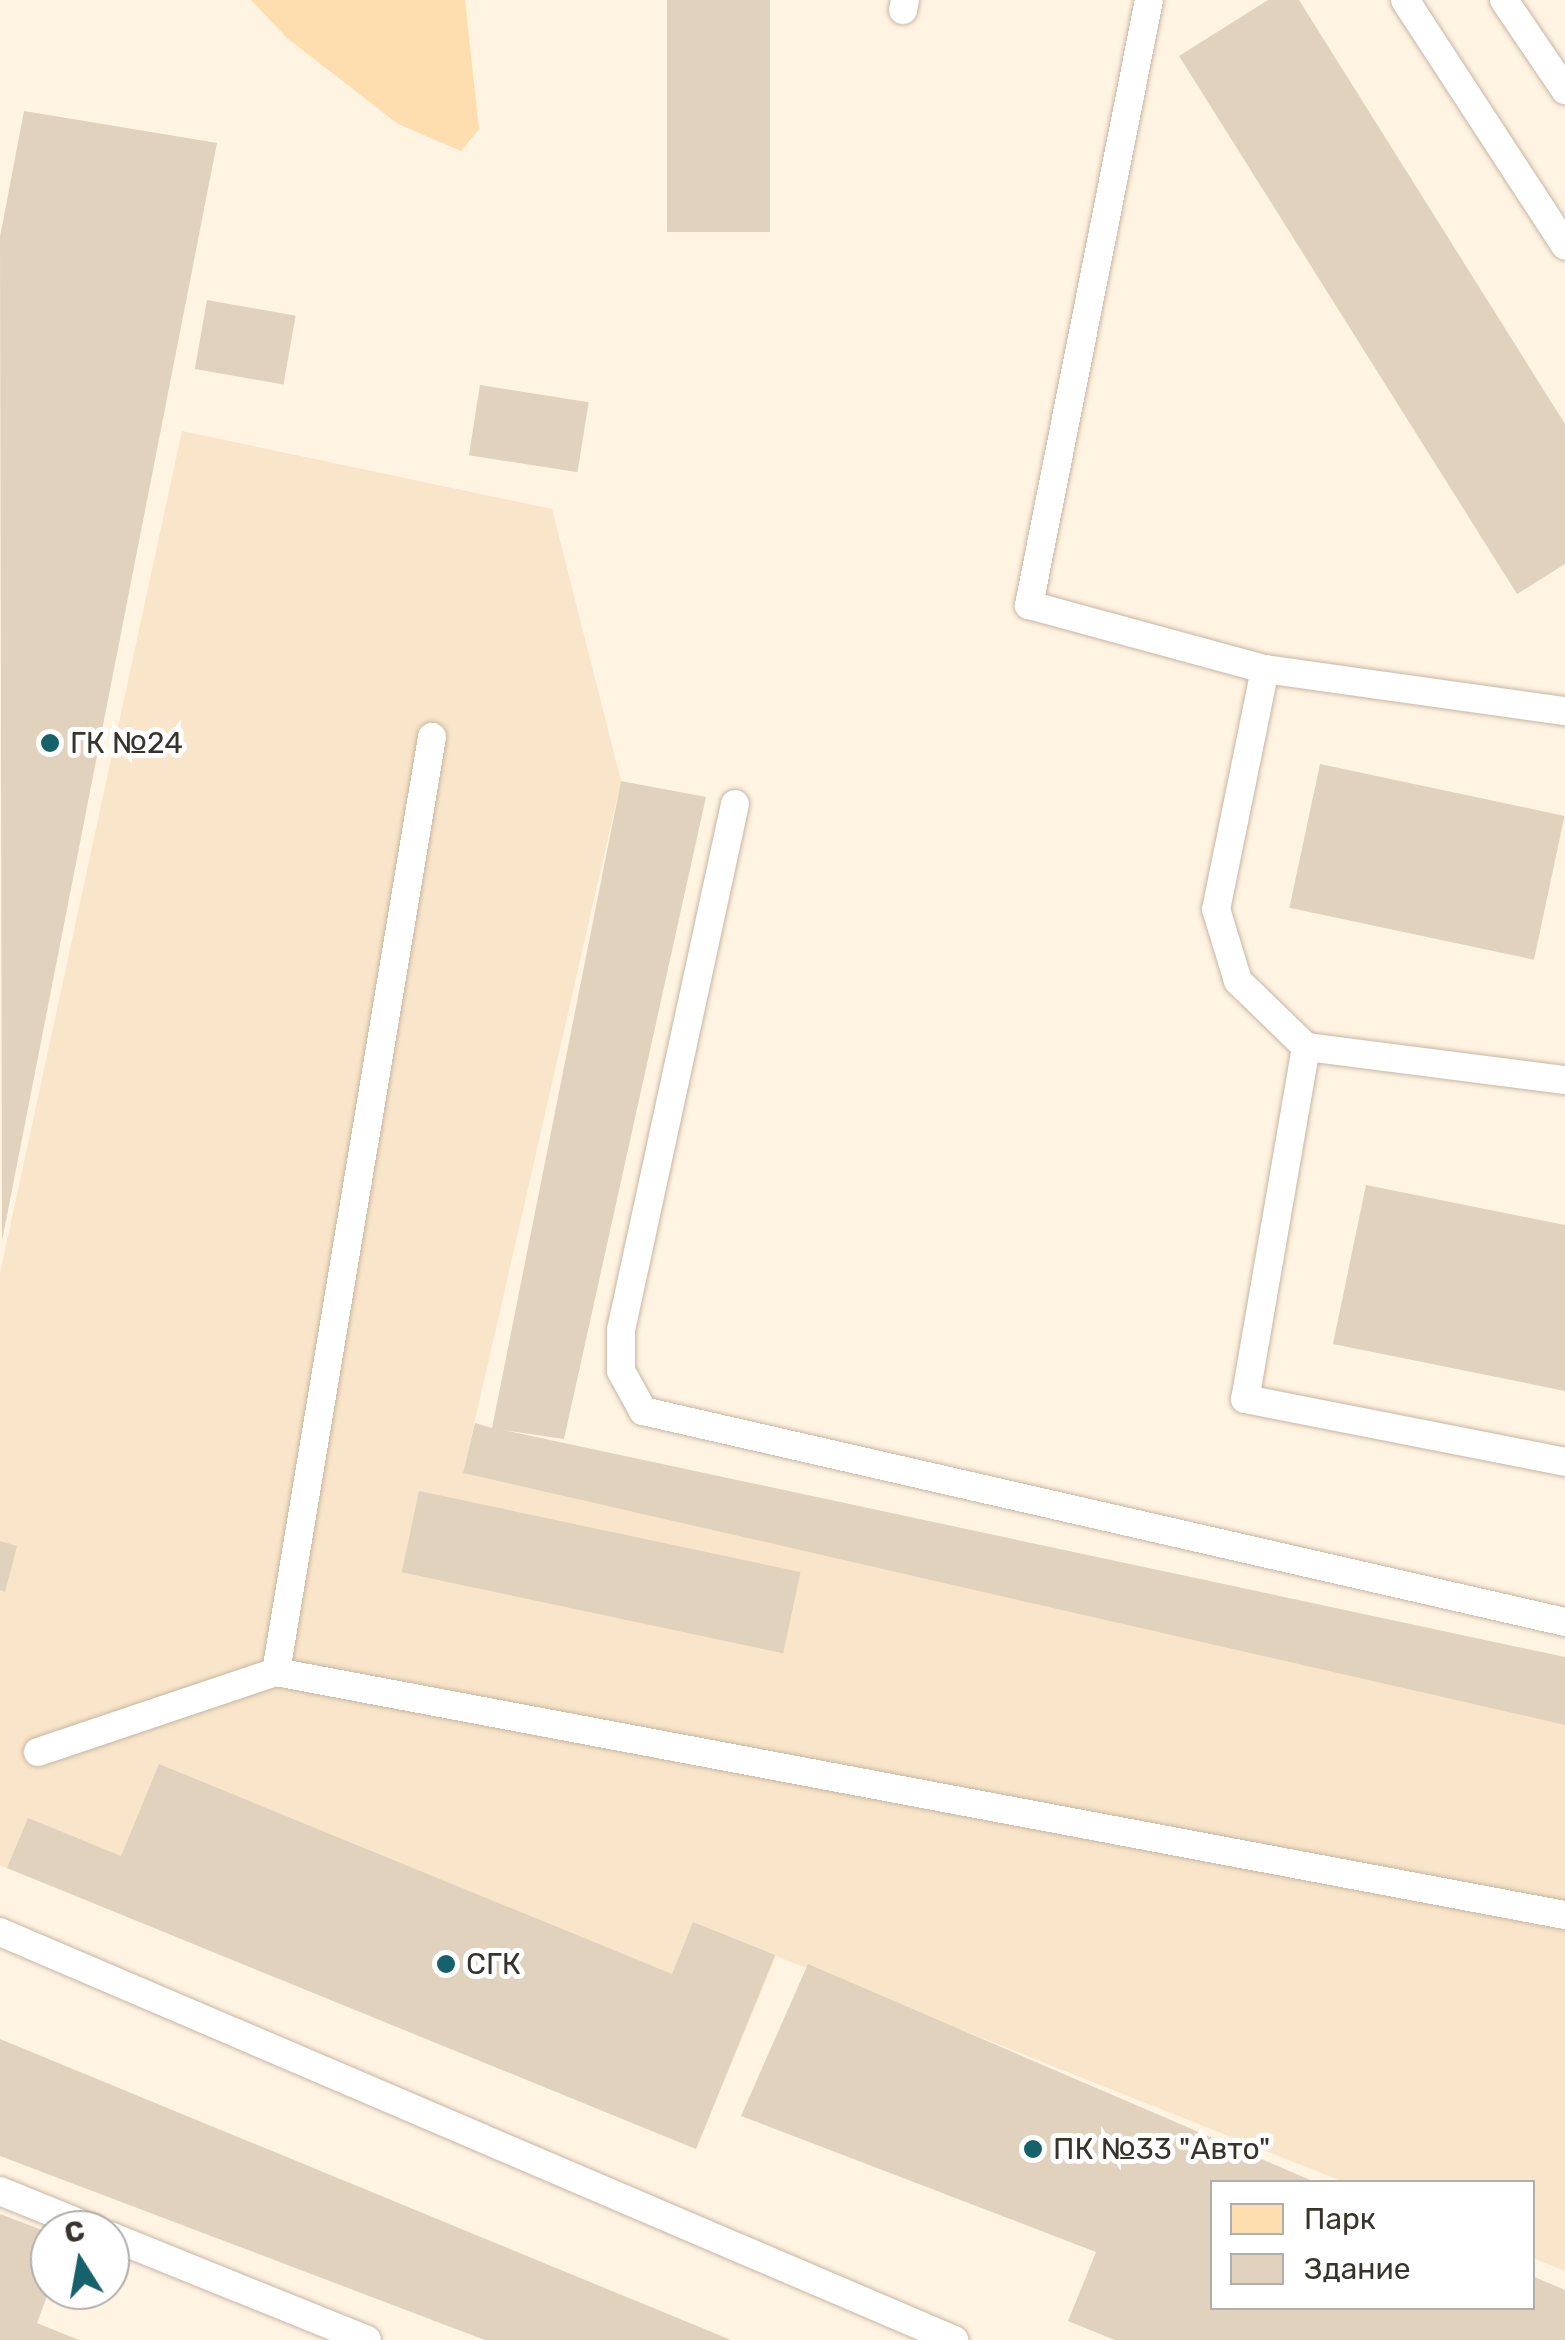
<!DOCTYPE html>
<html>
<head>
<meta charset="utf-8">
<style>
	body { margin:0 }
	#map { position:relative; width:1565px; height:2340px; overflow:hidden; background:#fff3e1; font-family:Rubik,sans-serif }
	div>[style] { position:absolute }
	.built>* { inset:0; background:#f9e5c9 }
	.green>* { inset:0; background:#fedeae }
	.building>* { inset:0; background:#e1d2bd; transform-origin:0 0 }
	.roads { filter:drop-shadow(0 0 2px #c6b7a3) drop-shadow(0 0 2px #c6b7a3) }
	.lane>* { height:28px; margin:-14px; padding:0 14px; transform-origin:14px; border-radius:14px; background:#fff }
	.dots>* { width:28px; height:28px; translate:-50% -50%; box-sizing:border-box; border:5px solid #fff; border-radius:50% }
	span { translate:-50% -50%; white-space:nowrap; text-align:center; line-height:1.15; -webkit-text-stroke:10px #fff; paint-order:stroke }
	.poi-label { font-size:30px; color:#39342b }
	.left { translate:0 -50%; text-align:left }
	.legend { position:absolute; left:1210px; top:2180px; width:325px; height:130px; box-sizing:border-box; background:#fff; border:2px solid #b0aeaa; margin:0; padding:12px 18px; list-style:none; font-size:30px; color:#39342b }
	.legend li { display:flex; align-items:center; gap:20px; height:50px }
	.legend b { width:50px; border:2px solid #b0aeaa }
	.north { position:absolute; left:30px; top:2210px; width:100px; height:100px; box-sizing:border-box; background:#fff; border:2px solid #b0aeaa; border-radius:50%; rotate:349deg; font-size:28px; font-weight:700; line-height:40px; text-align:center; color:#39342b }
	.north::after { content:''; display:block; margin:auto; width:35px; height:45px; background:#15616c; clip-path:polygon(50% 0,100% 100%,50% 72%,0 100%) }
</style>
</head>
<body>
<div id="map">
	<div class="built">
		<i style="clip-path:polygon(182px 431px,552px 509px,621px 781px,463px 1473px,1565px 1724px,1565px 2271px,1533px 2258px,1532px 2182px,1344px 2182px,776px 1956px,696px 2149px,0 1865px,0 1273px)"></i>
	</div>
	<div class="green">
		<i style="clip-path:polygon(251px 0,465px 0,479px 129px,461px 151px,398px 124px,287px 38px)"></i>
	</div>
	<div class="building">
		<i style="left:667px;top:0;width:103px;height:232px"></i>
		<i style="clip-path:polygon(1268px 0,1299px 0,1565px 424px,1565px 564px,1517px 594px,1179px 56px)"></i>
		<i style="clip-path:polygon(24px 111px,217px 143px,2px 1241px,0 237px)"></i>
		<i style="left:207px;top:300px;width:90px;height:70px;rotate:10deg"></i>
		<i style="left:480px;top:385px;width:110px;height:71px;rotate:9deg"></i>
		<i style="left:1320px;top:764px;width:250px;height:147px;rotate:12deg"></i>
		<i style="clip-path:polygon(621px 781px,706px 797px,564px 1439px,503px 1430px,1565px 1657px,1565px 1725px,463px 1473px,475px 1423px,492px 1428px)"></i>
		<i style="clip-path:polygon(1366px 1185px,1565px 1225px,1565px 1391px,1333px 1344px)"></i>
		<i style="left:419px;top:1491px;width:390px;height:83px;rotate:12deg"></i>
		<i style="clip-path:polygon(0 1541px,17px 1546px,5px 1592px,0 1590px)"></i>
		<i style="clip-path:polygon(159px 1764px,672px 1974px,693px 1922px,775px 1955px,696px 2149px,7px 1868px,28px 1818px,121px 1856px)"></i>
		<i style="clip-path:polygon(808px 1964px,1315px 2182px,1212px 2182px,1212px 2308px,1532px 2308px,1532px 2276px,1565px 2290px,1565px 2340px,1115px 2340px,1068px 2321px,1096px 2252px,741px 2116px)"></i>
		<i style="clip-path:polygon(0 2039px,731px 2340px,485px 2340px,0 2156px)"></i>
		<i style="clip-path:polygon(0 2214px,50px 2233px,50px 2288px,37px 2323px,79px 2340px,0 2340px)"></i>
	</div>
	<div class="roads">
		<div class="lane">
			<i style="left:1149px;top:0;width:617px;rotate:101.22deg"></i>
			<i style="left:1029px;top:605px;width:245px;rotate:15.2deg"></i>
			<i style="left:1265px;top:669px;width:303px;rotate:8deg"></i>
			<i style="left:1405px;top:0;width:293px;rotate:56.9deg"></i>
			<i style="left:1504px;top:0;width:109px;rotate:55.9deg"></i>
			<i style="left:903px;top:10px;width:10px;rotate:-79deg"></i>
			<i style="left:1265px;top:669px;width:245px;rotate:101.5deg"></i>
			<i style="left:1216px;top:909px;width:75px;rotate:73deg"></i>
			<i style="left:1238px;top:981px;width:95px;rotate:44.1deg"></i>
			<i style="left:1306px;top:1047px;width:261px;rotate:7.3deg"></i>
			<i style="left:735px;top:804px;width:538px;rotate:102.23deg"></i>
			<i style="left:621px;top:1330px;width:41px;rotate:90deg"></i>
			<i style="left:621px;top:1371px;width:46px;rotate:61.2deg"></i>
			<i style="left:643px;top:1411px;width:946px;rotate:12.89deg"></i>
			<i style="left:1306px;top:1047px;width:357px;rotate:99.8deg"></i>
			<i style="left:1245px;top:1399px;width:326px;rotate:11.1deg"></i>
			<i style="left:276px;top:1672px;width:948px;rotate:-80.53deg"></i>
			<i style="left:38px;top:1752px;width:251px;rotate:-18.6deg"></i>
			<i style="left:276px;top:1672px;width:1312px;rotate:10.68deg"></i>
			<i style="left:0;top:1932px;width:1038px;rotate:23.16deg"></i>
			<i style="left:0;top:2191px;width:104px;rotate:22.1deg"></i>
			<i style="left:110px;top:2236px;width:277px;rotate:22deg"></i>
		</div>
	</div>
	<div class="dots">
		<i style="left:50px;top:743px;background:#15616c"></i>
		<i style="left:446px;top:1964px;background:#15616c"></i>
		<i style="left:1033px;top:2149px;background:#15616c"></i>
	</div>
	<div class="poi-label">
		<span class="left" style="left:70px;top:743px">ГК №24</span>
		<span class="left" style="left:466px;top:1964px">СГК</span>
		<span class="left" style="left:1053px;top:2149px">ПК №33 "Авто"</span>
	</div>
	<ul class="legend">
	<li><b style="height:28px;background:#fedeae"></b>Парк</li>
	<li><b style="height:28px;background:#e1d2bd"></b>Здание</li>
	</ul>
	<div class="north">С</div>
</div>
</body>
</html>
